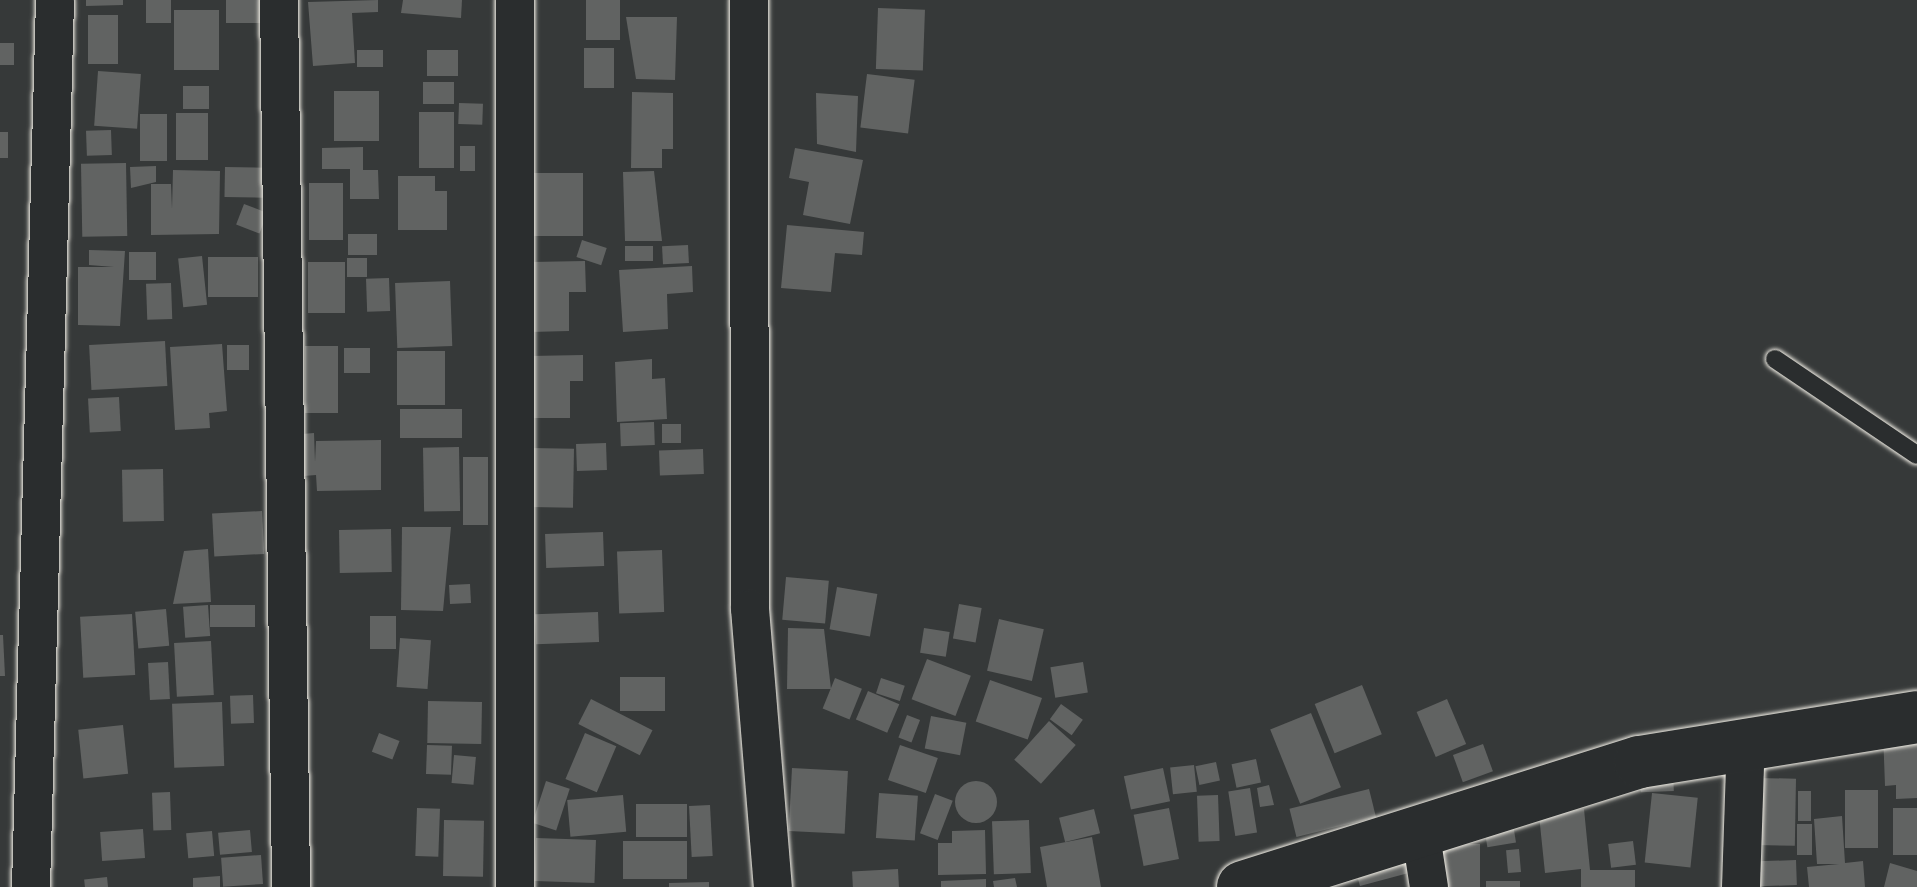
<!DOCTYPE html>
<html>
<head>
<meta charset="utf-8">
<style>
	body { margin:0 }
	#map { position:relative; width:1917px; height:887px; overflow:hidden; background:#363939; font-family:"Playpen Sans",sans-serif }
	div>[style] { position:absolute }
	.building>* { inset:0; background:#616362; transform-origin:0 0 }
	.round { border-radius:50% }
	.roads { filter:drop-shadow(0 0 2px #f4f1e8) drop-shadow(0 0 2px #f4f1e8) }
	.service>* { height:18px; margin:-9px; padding:0 9px; transform-origin:9px; border-radius:9px; background:#2a2d2e }
	.minor>* { height:38px; margin:-19px; padding:0 19px; transform-origin:19px; border-radius:19px; background:#2a2d2e }
	.secondary>* { height:52px; margin:-26px; padding:0 26px; transform-origin:26px; border-radius:26px; background:#2a2d2e }
	span { translate:-50% -50%; white-space:nowrap; text-align:center; line-height:1.15; -webkit-text-stroke:9px #2a2d2e; paint-order:stroke }
</style>
</head>
<body>
<div id="map">
	<div class="building">
		<i style="clip-path:polygon(86px 0,123px 0,123px 5px,86px 6px)"></i>
		<i style="left:146px;top:0;width:25px;height:23px"></i>
		<i style="left:226px;top:0;width:41px;height:23px"></i>
		<i style="clip-path:polygon(378px 0,378px 12px,352px 13px,355px 63px,313px 66px,308px 2px)"></i>
		<i style="clip-path:polygon(403px 0,462px 0,461px 18px,401px 13px)"></i>
		<i style="left:586px;top:0;width:34px;height:40px"></i>
		<i style="left:878px;top:8px;width:47px;height:61px;rotate:2deg"></i>
		<i style="left:174px;top:10px;width:45px;height:60px"></i>
		<i style="left:88px;top:15px;width:30px;height:49px"></i>
		<i style="clip-path:polygon(626px 17px,677px 17px,675px 80px,636px 79px)"></i>
		<i style="left:14px;top:43px;width:22px;height:14px;rotate:90deg"></i>
		<i style="left:584px;top:48px;width:30px;height:40px"></i>
		<i style="left:357px;top:50px;width:26px;height:17px"></i>
		<i style="left:427px;top:50px;width:31px;height:26px"></i>
		<i style="left:98px;top:71px;width:43px;height:55px;rotate:4deg"></i>
		<i style="left:867px;top:74px;width:48px;height:54px;rotate:7deg"></i>
		<i style="left:423px;top:82px;width:31px;height:22px"></i>
		<i style="left:183px;top:86px;width:26px;height:23px"></i>
		<i style="left:334px;top:91px;width:45px;height:50px"></i>
		<i style="clip-path:polygon(632px 92px,673px 93px,673px 149px,662px 149px,662px 168px,631px 168px)"></i>
		<i style="clip-path:polygon(816px 93px,858px 96px,856px 152px,817px 144px)"></i>
		<i style="left:459px;top:103px;width:24px;height:21px;rotate:2deg"></i>
		<i style="left:419px;top:112px;width:35px;height:56px"></i>
		<i style="left:176px;top:113px;width:32px;height:47px"></i>
		<i style="left:140px;top:114px;width:27px;height:47px"></i>
		<i style="left:111px;top:130px;width:25px;height:25px;rotate:88deg"></i>
		<i style="left:0;top:132px;width:8px;height:26px"></i>
		<i style="left:460px;top:146px;width:15px;height:25px"></i>
		<i style="clip-path:polygon(363px 147px,363px 170px,378px 170px,379px 199px,350px 199px,350px 169px,322px 169px,322px 148px)"></i>
		<i style="clip-path:polygon(795px 148px,863px 160px,850px 224px,803px 215px,809px 182px,789px 178px)"></i>
		<i style="left:126px;top:163px;width:73px;height:45px;rotate:89deg"></i>
		<i style="clip-path:polygon(156px 166px,156px 182px,131px 188px,130px 167px)"></i>
		<i style="left:225px;top:167px;width:40px;height:30px;rotate:1deg"></i>
		<i style="clip-path:polygon(173px 170px,220px 171px,219px 234px,151px 235px,151px 184px,171px 184px,172px 209px)"></i>
		<i style="clip-path:polygon(654px 171px,662px 241px,625px 241px,623px 172px)"></i>
		<i style="left:532px;top:173px;width:51px;height:63px"></i>
		<i style="clip-path:polygon(398px 176px,435px 176px,435px 191px,447px 191px,447px 230px,398px 230px)"></i>
		<i style="left:309px;top:183px;width:34px;height:57px"></i>
		<i style="left:244px;top:204px;width:25px;height:22px;rotate:21deg"></i>
		<i style="clip-path:polygon(787px 225px,864px 232px,862px 255px,835px 253px,831px 292px,781px 288px)"></i>
		<i style="left:377px;top:234px;width:21px;height:29px;rotate:90deg"></i>
		<i style="left:582px;top:240px;width:26px;height:18px;rotate:18deg"></i>
		<i style="left:688px;top:245px;width:18px;height:26px;rotate:87deg"></i>
		<i style="left:653px;top:246px;width:15px;height:28px;rotate:90deg"></i>
		<i style="clip-path:polygon(89px 250px,125px 251px,120px 326px,78px 325px,78px 267px,114px 267px,89px 265px)"></i>
		<i style="left:129px;top:252px;width:27px;height:28px"></i>
		<i style="left:202px;top:256px;width:49px;height:24px;rotate:84deg"></i>
		<i style="left:258px;top:257px;width:40px;height:50px;rotate:90deg"></i>
		<i style="left:347px;top:258px;width:20px;height:19px"></i>
		<i style="clip-path:polygon(585px 261px,586px 292px,569px 292px,569px 331px,531px 332px,531px 262px)"></i>
		<i style="left:308px;top:262px;width:37px;height:51px"></i>
		<i style="clip-path:polygon(692px 266px,693px 292px,667px 294px,668px 329px,623px 332px,619px 270px)"></i>
		<i style="left:389px;top:278px;width:33px;height:23px;rotate:88deg"></i>
		<i style="left:450px;top:281px;width:65px;height:55px;rotate:88deg"></i>
		<i style="left:171px;top:283px;width:36px;height:25px;rotate:88deg"></i>
		<i style="left:165px;top:341px;width:45px;height:76px;rotate:87deg"></i>
		<i style="clip-path:polygon(222px 344px,227px 411px,209px 413px,210px 428px,175px 430px,170px 347px)"></i>
		<i style="left:227px;top:345px;width:22px;height:25px"></i>
		<i style="left:305px;top:346px;width:33px;height:67px"></i>
		<i style="left:344px;top:348px;width:26px;height:25px"></i>
		<i style="left:397px;top:351px;width:48px;height:54px"></i>
		<i style="clip-path:polygon(583px 355px,583px 381px,570px 381px,570px 418px,531px 418px,530px 356px)"></i>
		<i style="clip-path:polygon(652px 359px,652px 379px,665px 378px,667px 419px,617px 422px,615px 362px)"></i>
		<i style="left:119px;top:397px;width:34px;height:31px;rotate:87deg"></i>
		<i style="left:400px;top:409px;width:62px;height:29px"></i>
		<i style="left:654px;top:422px;width:23px;height:34px;rotate:88deg"></i>
		<i style="left:681px;top:424px;width:19px;height:19px;rotate:90deg"></i>
		<i style="clip-path:polygon(314px 433px,315px 462px,316px 441px,381px 440px,381px 490px,317px 491px,316px 475px,304px 476px,302px 434px)"></i>
		<i style="left:606px;top:443px;width:27px;height:30px;rotate:88deg"></i>
		<i style="left:459px;top:447px;width:64px;height:36px;rotate:89deg"></i>
		<i style="left:531px;top:448px;width:43px;height:59px;rotate:1deg"></i>
		<i style="left:703px;top:449px;width:25px;height:44px;rotate:88deg"></i>
		<i style="left:463px;top:457px;width:25px;height:68px"></i>
		<i style="left:163px;top:469px;width:52px;height:41px;rotate:89deg"></i>
		<i style="left:262px;top:511px;width:43px;height:50px;rotate:87deg"></i>
		<i style="clip-path:polygon(402px 527px,451px 527px,443px 611px,401px 610px)"></i>
		<i style="left:391px;top:529px;width:43px;height:52px;rotate:89deg"></i>
		<i style="left:603px;top:532px;width:34px;height:58px;rotate:88deg"></i>
		<i style="clip-path:polygon(208px 549px,211px 602px,173px 604px,184px 551px)"></i>
		<i style="left:662px;top:550px;width:62px;height:45px;rotate:88deg"></i>
		<i style="left:786px;top:577px;width:43px;height:43px;rotate:5deg"></i>
		<i style="left:470px;top:584px;width:19px;height:21px;rotate:87deg"></i>
		<i style="left:837px;top:587px;width:41px;height:43px;rotate:10deg"></i>
		<i style="left:959px;top:604px;width:23px;height:35px;rotate:10deg"></i>
		<i style="left:208px;top:605px;width:31px;height:25px;rotate:86deg"></i>
		<i style="left:255px;top:605px;width:22px;height:45px;rotate:90deg"></i>
		<i style="left:166px;top:609px;width:37px;height:31px;rotate:85deg"></i>
		<i style="left:598px;top:612px;width:30px;height:63px;rotate:88deg"></i>
		<i style="left:132px;top:614px;width:61px;height:52px;rotate:87deg"></i>
		<i style="left:370px;top:616px;width:26px;height:33px"></i>
		<i style="left:999px;top:619px;width:46px;height:53px;rotate:13deg"></i>
		<i style="clip-path:polygon(788px 628px,824px 629px,831px 689px,787px 689px)"></i>
		<i style="left:924px;top:628px;width:26px;height:25px;rotate:9deg"></i>
		<i style="clip-path:polygon(0 635px,3px 635px,5px 676px,0 676px)"></i>
		<i style="left:400px;top:638px;width:31px;height:49px;rotate:4deg"></i>
		<i style="left:211px;top:641px;width:54px;height:37px;rotate:87deg"></i>
		<i style="left:927px;top:659px;width:47px;height:43px;rotate:21deg"></i>
		<i style="left:168px;top:662px;width:37px;height:20px;rotate:87deg"></i>
		<i style="left:1083px;top:662px;width:31px;height:33px;rotate:81deg"></i>
		<i style="left:620px;top:677px;width:45px;height:34px"></i>
		<i style="left:835px;top:678px;width:29px;height:33px;rotate:22deg"></i>
		<i style="left:881px;top:678px;width:25px;height:16px;rotate:18deg"></i>
		<i style="left:990px;top:680px;width:55px;height:44px;rotate:19deg"></i>
		<i style="left:1362px;top:685px;width:53px;height:51px;rotate:68deg"></i>
		<i style="left:868px;top:691px;width:34px;height:31px;rotate:23deg"></i>
		<i style="left:253px;top:695px;width:28px;height:23px;rotate:88deg"></i>
		<i style="left:591px;top:699px;width:69px;height:28px;rotate:27deg"></i>
		<i style="left:1447px;top:699px;width:49px;height:33px;rotate:67deg"></i>
		<i style="left:428px;top:701px;width:54px;height:42px;rotate:1deg"></i>
		<i style="left:222px;top:702px;width:64px;height:50px;rotate:88deg"></i>
		<i style="left:1061px;top:704px;width:27px;height:19px;rotate:36deg"></i>
		<i style="left:1311px;top:713px;width:80px;height:44px;rotate:68deg"></i>
		<i style="left:907px;top:715px;width:14px;height:24px;rotate:21deg"></i>
		<i style="left:931px;top:716px;width:36px;height:33px;rotate:11deg"></i>
		<i style="left:1049px;top:721px;width:36px;height:52px;rotate:42deg"></i>
		<i style="left:123px;top:725px;width:49px;height:45px;rotate:84deg"></i>
		<i style="clip-path:polygon(1917px 729px,1917px 798px,1896px 799px,1896px 785px,1885px 786px,1883px 731px)"></i>
		<i style="left:379px;top:733px;width:22px;height:20px;rotate:21deg"></i>
		<i style="left:585px;top:733px;width:34px;height:50px;rotate:23deg"></i>
		<i style="left:1483px;top:744px;width:29px;height:32px;rotate:70deg"></i>
		<i style="left:427px;top:745px;width:25px;height:29px;rotate:2deg"></i>
		<i style="left:900px;top:745px;width:40px;height:37px;rotate:19deg"></i>
		<i style="left:454px;top:755px;width:22px;height:28px;rotate:5deg"></i>
		<i style="left:1256px;top:759px;width:24px;height:25px;rotate:78deg"></i>
		<i style="left:1216px;top:762px;width:19px;height:21px;rotate:78deg"></i>
		<i style="left:1194px;top:765px;width:27px;height:24px;rotate:84deg"></i>
		<i style="left:792px;top:768px;width:56px;height:63px;rotate:3deg"></i>
		<i style="left:1163px;top:768px;width:34px;height:40px;rotate:78deg"></i>
		<i style="left:1673px;top:768px;width:23px;height:33px;rotate:88deg"></i>
		<i style="left:1757px;top:778px;width:39px;height:67px;rotate:1deg"></i>
		<i class="round" style="left:955px;top:781px;width:42px;height:42px"></i>
		<i style="left:546px;top:781px;width:25px;height:44px;rotate:18deg"></i>
		<i style="clip-path:polygon(1269px 785px,1274px 805px,1260px 807px,1257px 788px)"></i>
		<i style="left:1250px;top:788px;width:45px;height:22px;rotate:81deg"></i>
		<i style="left:1369px;top:789px;width:29px;height:82px;rotate:76deg"></i>
		<i style="left:1845px;top:790px;width:33px;height:58px"></i>
		<i style="left:1798px;top:791px;width:13px;height:30px"></i>
		<i style="left:170px;top:792px;width:38px;height:18px;rotate:88deg"></i>
		<i style="left:879px;top:793px;width:39px;height:45px;rotate:4deg"></i>
		<i style="left:1652px;top:793px;width:46px;height:70px;rotate:6deg"></i>
		<i style="left:935px;top:794px;width:19px;height:42px;rotate:21deg"></i>
		<i style="left:623px;top:795px;width:37px;height:56px;rotate:85deg"></i>
		<i style="left:1218px;top:795px;width:46px;height:21px;rotate:88deg"></i>
		<i style="left:636px;top:804px;width:51px;height:33px"></i>
		<i style="left:710px;top:805px;width:51px;height:21px;rotate:87deg"></i>
		<i style="left:417px;top:808px;width:23px;height:48px;rotate:2deg"></i>
		<i style="left:1169px;top:808px;width:52px;height:36px;rotate:79deg"></i>
		<i style="left:1893px;top:808px;width:24px;height:47px"></i>
		<i style="left:1094px;top:809px;width:25px;height:36px;rotate:76deg"></i>
		<i style="clip-path:polygon(1584px 809px,1590px 870px,1635px 870px,1635px 887px,1581px 887px,1581px 869px,1545px 873px,1539px 815px)"></i>
		<i style="left:1511px;top:811px;width:32px;height:29px;rotate:81deg"></i>
		<i style="clip-path:polygon(1842px 816px,1845px 863px,1863px 861px,1865px 887px,1809px 887px,1807px 867px,1839px 864px,1817px 864px,1814px 819px)"></i>
		<i style="left:444px;top:820px;width:40px;height:56px;rotate:1deg"></i>
		<i style="left:1029px;top:820px;width:53px;height:37px;rotate:88deg"></i>
		<i style="left:1797px;top:824px;width:15px;height:31px"></i>
		<i style="left:143px;top:829px;width:29px;height:43px;rotate:86deg"></i>
		<i style="left:250px;top:830px;width:22px;height:32px;rotate:85deg"></i>
		<i style="clip-path:polygon(985px 830px,986px 874px,938px 875px,938px 843px,952px 843px,952px 831px)"></i>
		<i style="left:212px;top:831px;width:25px;height:26px;rotate:85deg"></i>
		<i style="clip-path:polygon(1092px 837px,1101px 887px,1047px 887px,1040px 847px)"></i>
		<i style="left:536px;top:838px;width:60px;height:43px;rotate:2deg"></i>
		<i style="left:623px;top:841px;width:64px;height:38px"></i>
		<i style="left:1633px;top:841px;width:24px;height:25px;rotate:83deg"></i>
		<i style="left:1440px;top:844px;width:40px;height:43px"></i>
		<i style="left:1409px;top:845px;width:27px;height:58px;rotate:75deg"></i>
		<i style="left:1519px;top:849px;width:23px;height:13px;rotate:85deg"></i>
		<i style="left:261px;top:855px;width:29px;height:40px;rotate:86deg"></i>
		<i style="left:1796px;top:860px;width:25px;height:39px;rotate:88deg"></i>
		<i style="clip-path:polygon(1890px 863px,1917px 871px,1917px 887px,1884px 887px)"></i>
		<i style="left:898px;top:869px;width:18px;height:46px;rotate:87deg"></i>
		<i style="clip-path:polygon(220px 876px,220px 887px,193px 887px,193px 878px)"></i>
		<i style="left:107px;top:877px;width:10px;height:23px;rotate:84deg"></i>
		<i style="clip-path:polygon(1015px 878px,1017px 887px,994px 887px,993px 881px)"></i>
		<i style="clip-path:polygon(986px 879px,986px 887px,941px 887px,941px 881px)"></i>
		<i style="left:1486px;top:881px;width:34px;height:6px"></i>
		<i style="clip-path:polygon(709px 882px,709px 887px,669px 887px,669px 883px)"></i>
	</div>
	<div class="roads">
		<div class="service">
			<i style="left:1775px;top:359px;width:171px;rotate:34.1deg"></i>
		</div>
		<div class="minor">
			<i style="left:279px;top:0;width:887px;rotate:89.22deg"></i>
			<i style="left:515px;top:0;width:887px;rotate:90deg"></i>
			<i style="left:749px;top:0;width:609px;rotate:89.91deg"></i>
			<i style="left:750px;top:609px;width:279px;rotate:85.3deg"></i>
			<i style="left:1420px;top:829px;width:59px;rotate:81.2deg"></i>
			<i style="left:31px;top:887px;width:887px;rotate:-88.45deg"></i>
			<i style="left:1741px;top:887px;width:148px;rotate:-88.1deg"></i>
		</div>
		<div class="secondary">
			<i style="left:1243px;top:887px;width:416px;rotate:-17.5deg"></i>
			<i style="left:1640px;top:762px;width:281px;rotate:-9.2deg"></i>
		</div>
	</div>
</div>
</body>
</html>
